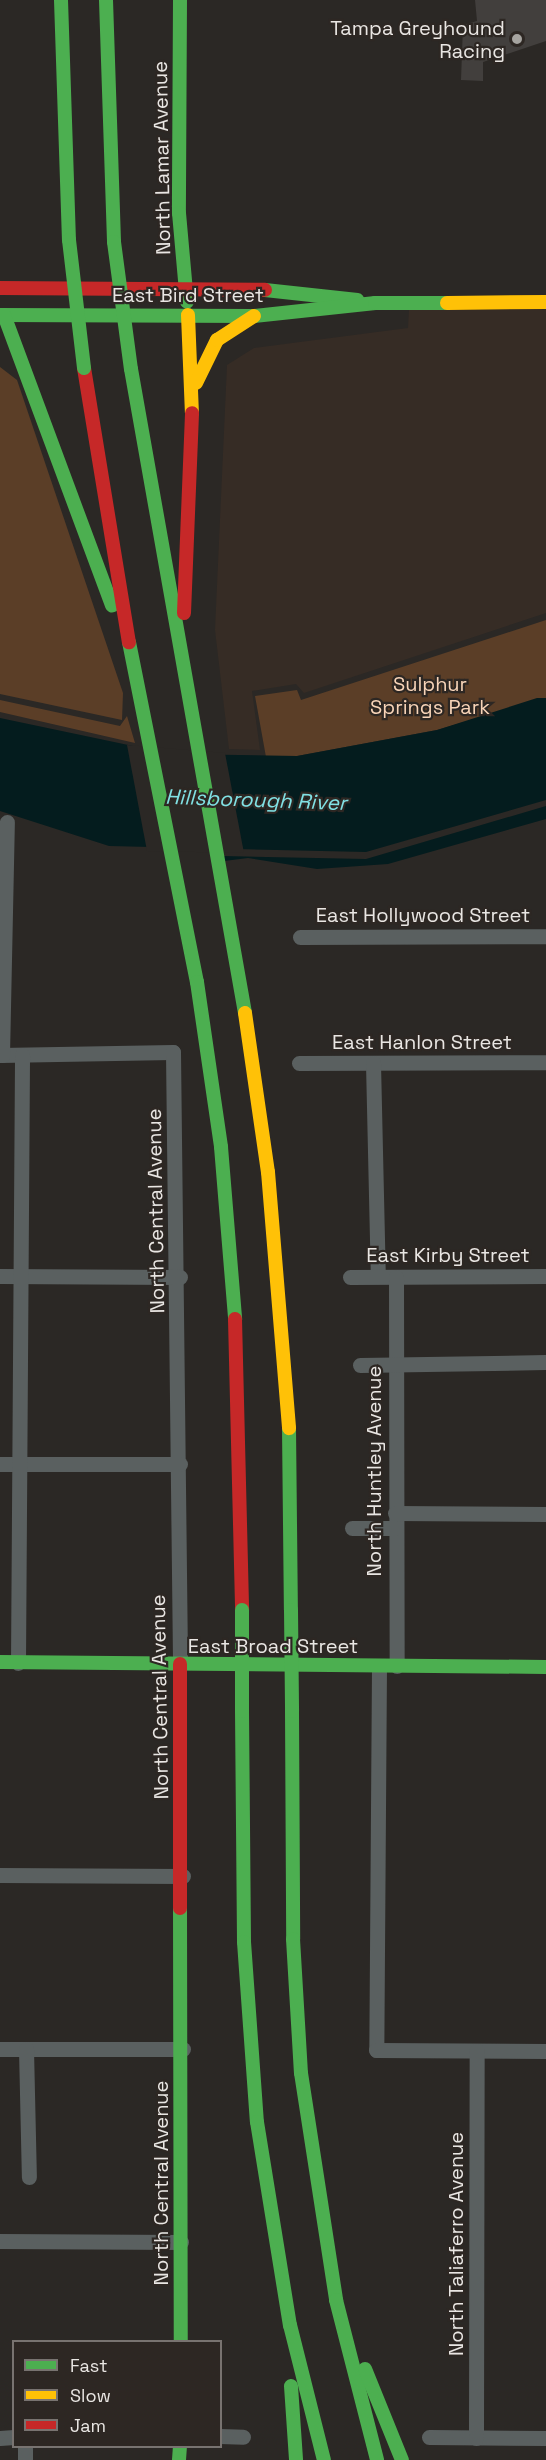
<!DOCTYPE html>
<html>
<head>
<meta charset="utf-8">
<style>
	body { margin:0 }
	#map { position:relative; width:546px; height:2460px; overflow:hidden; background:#2b2825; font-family:"Space Grotesk",sans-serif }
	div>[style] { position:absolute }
	.built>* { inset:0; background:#362c25 }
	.green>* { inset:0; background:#5b3e27 }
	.water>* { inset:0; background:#041c1e }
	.pier>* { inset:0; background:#2b2825 }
	.building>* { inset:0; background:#423f3d }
	.street>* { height:15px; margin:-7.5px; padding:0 7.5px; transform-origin:7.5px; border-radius:7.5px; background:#5a6060 }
	.fast>* { height:14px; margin:-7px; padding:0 7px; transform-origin:7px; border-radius:7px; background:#4caf50 }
	.slow>* { height:14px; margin:-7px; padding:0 7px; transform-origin:7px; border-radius:7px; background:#ffc107 }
	.jam>* { height:14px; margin:-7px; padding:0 7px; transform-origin:7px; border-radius:7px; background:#c62828 }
	.fast-bridge>* { height:14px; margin:-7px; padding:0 7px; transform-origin:7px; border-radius:7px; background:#4caf50 }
	.dots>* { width:16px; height:16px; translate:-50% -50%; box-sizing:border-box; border:3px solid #2d2723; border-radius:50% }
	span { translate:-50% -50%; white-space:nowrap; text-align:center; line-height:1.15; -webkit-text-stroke:4.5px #2d2723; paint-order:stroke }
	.poi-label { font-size:20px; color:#e9e6e3 }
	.right { translate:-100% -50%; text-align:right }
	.street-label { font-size:20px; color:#e9e6e3 }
	.park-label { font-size:20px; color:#f8d4b8 }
	.water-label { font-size:21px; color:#81e1e4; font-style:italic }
	.legend { position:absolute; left:12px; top:2340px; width:210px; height:108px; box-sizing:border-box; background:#2d2723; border:2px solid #787370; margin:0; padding:8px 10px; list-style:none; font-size:18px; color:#e9e6e3 }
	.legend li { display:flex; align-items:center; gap:12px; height:30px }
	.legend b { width:30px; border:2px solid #787370 }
</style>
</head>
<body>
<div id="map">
	<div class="built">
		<i style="clip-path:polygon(546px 309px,546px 613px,304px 693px,296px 684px,252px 691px,260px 750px,229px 749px,215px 630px,227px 365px,254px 348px,408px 328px,409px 310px)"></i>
	</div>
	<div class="green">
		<i style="clip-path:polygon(0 367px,17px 380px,123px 693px,122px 720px,0 694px)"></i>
		<i style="clip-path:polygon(546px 620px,546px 698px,437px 730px,297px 756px,266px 757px,255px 696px,297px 690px,301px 700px)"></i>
		<i style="clip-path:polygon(0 700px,120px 726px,127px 716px,135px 743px,0 712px)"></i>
	</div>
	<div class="water">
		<i style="clip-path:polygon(537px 698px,546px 698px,546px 800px,366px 852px,109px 846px,0 811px,0 718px,171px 754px,297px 756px,437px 730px)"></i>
		<i style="clip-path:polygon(546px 806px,546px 819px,388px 864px,317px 869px,248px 858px,224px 861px,223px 856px,366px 859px)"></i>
	</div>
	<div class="pier">
		<i style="clip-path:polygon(127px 745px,225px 753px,244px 853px,147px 851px)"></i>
	</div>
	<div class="building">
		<i style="clip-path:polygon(475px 0,546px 0,546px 41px,483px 62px,483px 81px,461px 80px,463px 25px,477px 21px)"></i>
	</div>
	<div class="street">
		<i style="left:300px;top:937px;width:246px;rotate:-0.2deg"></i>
		<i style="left:0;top:1055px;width:173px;rotate:-1deg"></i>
		<i style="left:173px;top:1052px;width:612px;rotate:89.34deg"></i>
		<i style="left:2px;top:1055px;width:233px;rotate:-88.8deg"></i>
		<i style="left:299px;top:1063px;width:247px;rotate:-0.2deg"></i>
		<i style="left:373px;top:1063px;width:213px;rotate:88.7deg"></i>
		<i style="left:0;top:1276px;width:180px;rotate:0.3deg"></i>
		<i style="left:350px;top:1277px;width:196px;rotate:-0.3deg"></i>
		<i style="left:396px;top:1277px;width:389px;rotate:89.9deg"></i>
		<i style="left:360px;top:1365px;width:186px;rotate:-0.9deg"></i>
		<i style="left:0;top:1464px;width:180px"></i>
		<i style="left:395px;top:1513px;width:151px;rotate:0.4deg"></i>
		<i style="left:352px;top:1528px;width:44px"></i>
		<i style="left:18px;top:1663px;width:608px;rotate:-89.62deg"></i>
		<i style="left:379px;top:1666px;width:384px;rotate:90.4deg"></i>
		<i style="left:376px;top:2050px;width:170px;rotate:0.3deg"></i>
		<i style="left:0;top:1875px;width:183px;rotate:0.3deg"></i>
		<i style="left:0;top:2049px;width:183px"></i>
		<i style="left:26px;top:2049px;width:128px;rotate:88.7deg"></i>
		<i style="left:0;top:2241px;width:181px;rotate:0.3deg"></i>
		<i style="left:220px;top:2436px;width:23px;rotate:2deg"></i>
		<i style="left:429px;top:2437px;width:117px;rotate:0.5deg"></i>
		<i style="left:0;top:2438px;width:14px;rotate:-4deg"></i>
		<i style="left:476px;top:2438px;width:387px;rotate:-89.9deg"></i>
		<i style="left:25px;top:2460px;width:14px;rotate:-90deg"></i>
	</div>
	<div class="fast">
		<i style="left:61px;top:0;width:240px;rotate:88.1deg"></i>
		<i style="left:106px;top:0;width:242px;rotate:88.1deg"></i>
		<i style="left:180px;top:0;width:213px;rotate:90.3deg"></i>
		<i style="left:179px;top:213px;width:89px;rotate:84.9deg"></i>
		<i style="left:265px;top:290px;width:93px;rotate:6.2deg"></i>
		<i style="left:0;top:315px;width:254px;rotate:0.2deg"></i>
		<i style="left:254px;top:316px;width:122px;rotate:-6.1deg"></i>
		<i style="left:375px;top:303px;width:72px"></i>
		<i style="left:4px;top:315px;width:310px;rotate:69.6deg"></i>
		<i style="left:131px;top:369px;width:654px;rotate:79.96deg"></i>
		<i style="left:129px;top:642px;width:347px;rotate:78.7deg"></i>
		<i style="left:197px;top:982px;width:167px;rotate:81.7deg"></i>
		<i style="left:221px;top:1147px;width:173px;rotate:85.3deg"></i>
		<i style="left:289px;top:1428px;width:182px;rotate:89.4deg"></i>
		<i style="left:0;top:1662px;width:546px;rotate:0.52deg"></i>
		<i style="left:242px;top:1711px;width:231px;rotate:89.5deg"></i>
		<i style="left:244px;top:1942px;width:180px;rotate:85.9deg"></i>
		<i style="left:257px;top:2122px;width:206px;rotate:80.8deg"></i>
		<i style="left:290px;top:2325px;width:139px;rotate:75.9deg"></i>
		<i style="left:292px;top:1711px;width:228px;rotate:89.7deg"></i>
		<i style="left:293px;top:1939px;width:134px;rotate:86.6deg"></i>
		<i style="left:301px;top:2073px;width:230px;rotate:81.2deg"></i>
		<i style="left:336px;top:2300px;width:165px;rotate:75.6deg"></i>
		<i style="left:180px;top:1908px;width:434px;rotate:89.9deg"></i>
		<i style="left:365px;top:2369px;width:98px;rotate:67.9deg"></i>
		<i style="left:291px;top:2386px;width:74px;rotate:86.1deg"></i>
		<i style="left:179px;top:2460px;width:14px;rotate:-86deg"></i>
	</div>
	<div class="slow">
		<i style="left:447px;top:303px;width:99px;rotate:-0.6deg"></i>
		<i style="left:188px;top:315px;width:98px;rotate:87.7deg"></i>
		<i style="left:196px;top:383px;width:48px;rotate:-64deg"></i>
		<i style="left:217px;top:340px;width:44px;rotate:-33deg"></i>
		<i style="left:245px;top:1013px;width:161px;rotate:81.8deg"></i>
		<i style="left:268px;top:1172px;width:257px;rotate:85.3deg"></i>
	</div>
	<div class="jam">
		<i style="left:0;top:288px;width:265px;rotate:0.4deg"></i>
		<i style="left:84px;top:368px;width:278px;rotate:80.7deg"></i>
		<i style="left:184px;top:613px;width:200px;rotate:-87.7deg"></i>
		<i style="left:235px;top:1319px;width:291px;rotate:88.6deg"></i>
		<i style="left:180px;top:1664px;width:244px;rotate:90deg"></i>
	</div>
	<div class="fast-bridge">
		<i style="left:69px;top:240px;width:129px;rotate:83.3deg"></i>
		<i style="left:114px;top:242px;width:128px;rotate:82.4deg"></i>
		<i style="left:242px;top:1610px;width:101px;rotate:90deg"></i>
		<i style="left:291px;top:1610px;width:101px;rotate:89.4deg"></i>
	</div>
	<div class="dots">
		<i style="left:517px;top:39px;background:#a6a4a0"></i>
	</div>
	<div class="poi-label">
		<span class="right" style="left:505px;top:40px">Tampa Greyhound<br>Racing</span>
	</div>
	<div class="street-label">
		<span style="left:162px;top:158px;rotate:-91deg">North Lamar Avenue</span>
		<span style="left:188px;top:295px">East Bird Street</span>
		<span style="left:423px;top:915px">East Hollywood Street</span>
		<span style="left:422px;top:1042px">East Hanlon Street</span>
		<span style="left:156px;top:1211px;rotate:-91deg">North Central Avenue</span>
		<span style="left:448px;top:1255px">East Kirby Street</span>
		<span style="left:374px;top:1471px;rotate:-90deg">North Huntley Avenue</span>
		<span style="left:273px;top:1646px">East Broad Street</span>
		<span style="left:160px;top:1697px;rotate:-91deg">North Central Avenue</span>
		<span style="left:161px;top:2183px;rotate:-90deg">North Central Avenue</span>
		<span style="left:456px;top:2244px;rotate:-90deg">North Taliaferro Avenue</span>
	</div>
	<div class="park-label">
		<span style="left:430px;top:696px">Sulphur<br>Springs Park</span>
	</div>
	<div class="water-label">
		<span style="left:256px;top:800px;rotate:2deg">Hillsborough River</span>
	</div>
	<ul class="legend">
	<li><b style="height:8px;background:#4caf50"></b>Fast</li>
	<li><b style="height:8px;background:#ffc107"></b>Slow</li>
	<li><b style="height:8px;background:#c62828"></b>Jam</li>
	</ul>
</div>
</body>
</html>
